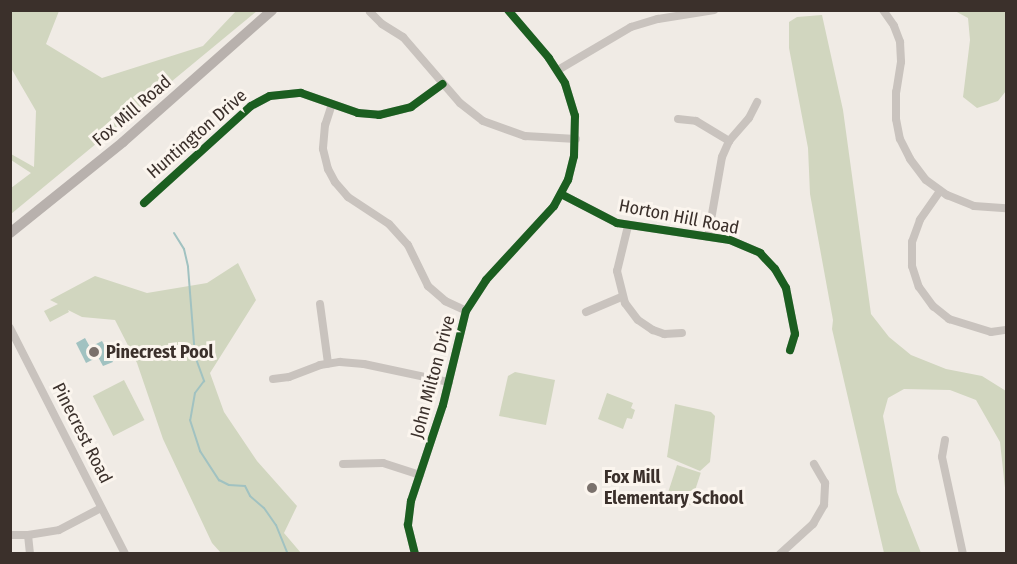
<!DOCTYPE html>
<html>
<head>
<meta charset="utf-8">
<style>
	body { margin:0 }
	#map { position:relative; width:1017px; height:564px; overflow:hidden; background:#f0ebe5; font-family:"Fira Sans Condensed",sans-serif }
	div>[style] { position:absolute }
	.green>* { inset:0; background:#d1d6bf; transform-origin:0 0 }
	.water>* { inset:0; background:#a1c2c1 }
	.stream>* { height:2px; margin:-1px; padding:0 1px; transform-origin:1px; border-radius:1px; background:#a1c2c1 }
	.minor>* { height:8px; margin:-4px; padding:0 4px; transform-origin:4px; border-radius:4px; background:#c9c3be }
	.major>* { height:10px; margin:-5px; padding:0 5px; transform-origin:5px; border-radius:5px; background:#b8b1ad }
	.cycleway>* { height:8px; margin:-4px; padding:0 4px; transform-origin:4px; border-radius:4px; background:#1b5e20 }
	.dots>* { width:16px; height:16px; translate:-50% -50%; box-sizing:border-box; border:3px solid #fbf5ee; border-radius:50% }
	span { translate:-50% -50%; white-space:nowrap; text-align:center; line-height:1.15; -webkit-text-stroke:6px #fbf5ee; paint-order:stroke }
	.street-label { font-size:18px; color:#3b302b }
	.poi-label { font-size:18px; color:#3b302b; font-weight:700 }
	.left { translate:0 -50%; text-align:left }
	.frame { position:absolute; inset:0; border:12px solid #3b302b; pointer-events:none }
</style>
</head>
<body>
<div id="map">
	<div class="green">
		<i style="clip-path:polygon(11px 10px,59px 11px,46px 44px,102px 78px,203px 46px,236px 11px,257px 11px,11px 214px,11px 188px,31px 173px,11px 160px,11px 154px,34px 167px,36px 111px,11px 68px)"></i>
		<i style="clip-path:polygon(955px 11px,1006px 11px,1006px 91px,998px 101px,977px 108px,963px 97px,970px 40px,968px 18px)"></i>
		<i style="clip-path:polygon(822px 15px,843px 110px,871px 314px,889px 337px,911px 355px,946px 369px,982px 376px,1006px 391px,1006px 497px,1000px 442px,976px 400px,950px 390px,904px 389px,888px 398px,883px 416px,897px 492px,921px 553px,884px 553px,832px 329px,833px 320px,810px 194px,808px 148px,789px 48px,789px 22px,797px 17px)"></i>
		<i style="clip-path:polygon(238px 263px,256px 300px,210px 373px,224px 412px,257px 461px,297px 506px,284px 533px,301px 553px,221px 553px,212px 543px,163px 439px,137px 363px,115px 320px,82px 317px,68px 310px,69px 312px,50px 322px,44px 311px,58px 304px,50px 300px,95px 276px,147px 293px,207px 283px)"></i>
		<i style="clip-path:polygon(515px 372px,555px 380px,546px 425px,499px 416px,508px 376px)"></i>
		<i style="left:124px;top:380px;width:45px;height:35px;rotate:63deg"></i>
		<i style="clip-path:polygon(607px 393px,633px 403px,631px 408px,635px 410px,632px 419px,627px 418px,623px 429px,598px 419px)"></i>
		<i style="clip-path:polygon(675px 404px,711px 412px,715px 416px,710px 462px,700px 471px,667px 457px)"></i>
		<i style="left:677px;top:465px;width:25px;height:34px;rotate:18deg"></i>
	</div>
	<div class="water">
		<i style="clip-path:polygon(85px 338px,90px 347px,102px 341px,113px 362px,103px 366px,98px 357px,86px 363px,76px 343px)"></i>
	</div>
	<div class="stream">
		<i style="left:174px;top:233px;width:19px;rotate:58deg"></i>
		<i style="left:184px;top:249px;width:18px;rotate:77deg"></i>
		<i style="left:188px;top:267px;width:89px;rotate:85.5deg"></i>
		<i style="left:195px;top:356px;width:27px;rotate:70deg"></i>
		<i style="left:204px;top:381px;width:15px;rotate:127deg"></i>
		<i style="left:195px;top:393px;width:27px;rotate:100deg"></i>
		<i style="left:190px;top:420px;width:33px;rotate:72deg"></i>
		<i style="left:200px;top:451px;width:35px;rotate:57deg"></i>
		<i style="left:219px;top:480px;width:11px;rotate:27deg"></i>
		<i style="left:229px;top:485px;width:16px;rotate:4deg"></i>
		<i style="left:245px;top:486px;width:11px;rotate:63deg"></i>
		<i style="left:250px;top:496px;width:18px;rotate:41deg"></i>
		<i style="left:264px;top:508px;width:21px;rotate:55deg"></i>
		<i style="left:276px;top:525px;width:31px;rotate:68deg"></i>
	</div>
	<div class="minor">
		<i style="left:883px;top:10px;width:19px;rotate:55deg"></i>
		<i style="left:894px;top:26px;width:17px;rotate:69deg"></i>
		<i style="left:900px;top:42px;width:20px;rotate:87deg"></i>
		<i style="left:901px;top:62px;width:30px;rotate:99deg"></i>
		<i style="left:896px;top:92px;width:27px;rotate:90deg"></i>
		<i style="left:896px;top:119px;width:20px;rotate:79deg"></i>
		<i style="left:900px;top:139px;width:22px;rotate:63deg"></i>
		<i style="left:910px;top:159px;width:26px;rotate:53deg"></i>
		<i style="left:926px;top:180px;width:26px;rotate:36deg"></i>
		<i style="left:947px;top:195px;width:29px;rotate:22deg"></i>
		<i style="left:974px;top:206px;width:32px;rotate:4deg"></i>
		<i style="left:370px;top:12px;width:17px;rotate:45deg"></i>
		<i style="left:382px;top:24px;width:25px;rotate:32deg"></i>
		<i style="left:403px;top:37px;width:87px;rotate:49.2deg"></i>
		<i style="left:460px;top:103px;width:29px;rotate:38deg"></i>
		<i style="left:483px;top:121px;width:45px;rotate:19.7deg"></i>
		<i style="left:525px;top:136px;width:51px;rotate:3.4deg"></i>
		<i style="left:558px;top:70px;width:85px;rotate:-30.5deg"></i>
		<i style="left:631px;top:27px;width:28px;rotate:-17deg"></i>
		<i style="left:658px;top:19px;width:57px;rotate:-9.1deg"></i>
		<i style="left:332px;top:104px;width:22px;rotate:108deg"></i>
		<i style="left:325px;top:125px;width:24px;rotate:95deg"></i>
		<i style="left:323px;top:149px;width:21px;rotate:76deg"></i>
		<i style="left:328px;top:169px;width:15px;rotate:62deg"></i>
		<i style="left:335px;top:182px;width:20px;rotate:49deg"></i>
		<i style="left:348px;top:197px;width:49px;rotate:33.4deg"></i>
		<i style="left:389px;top:224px;width:28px;rotate:48deg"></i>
		<i style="left:408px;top:245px;width:46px;rotate:64deg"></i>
		<i style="left:428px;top:286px;width:23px;rotate:41deg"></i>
		<i style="left:445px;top:301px;width:23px;rotate:25deg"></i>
		<i style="left:678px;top:119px;width:18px;rotate:6deg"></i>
		<i style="left:696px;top:121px;width:39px;rotate:31deg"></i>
		<i style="left:940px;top:191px;width:35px;rotate:125deg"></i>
		<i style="left:920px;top:220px;width:23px;rotate:110deg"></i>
		<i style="left:912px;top:242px;width:24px;rotate:90deg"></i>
		<i style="left:912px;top:266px;width:22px;rotate:72deg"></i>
		<i style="left:919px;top:287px;width:24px;rotate:54deg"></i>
		<i style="left:933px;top:306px;width:21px;rotate:39deg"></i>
		<i style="left:949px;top:319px;width:44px;rotate:17.2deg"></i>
		<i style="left:991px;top:332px;width:15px;rotate:-8deg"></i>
		<i style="left:561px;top:194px;width:63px;rotate:27.4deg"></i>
		<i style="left:617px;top:223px;width:114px;rotate:8.6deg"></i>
		<i style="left:730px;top:240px;width:33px;rotate:23deg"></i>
		<i style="left:760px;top:253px;width:22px;rotate:47deg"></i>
		<i style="left:775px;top:269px;width:22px;rotate:60deg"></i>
		<i style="left:786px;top:288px;width:47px;rotate:78.9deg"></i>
		<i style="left:795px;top:334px;width:17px;rotate:107deg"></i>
		<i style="left:144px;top:203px;width:144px;rotate:-42.2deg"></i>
		<i style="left:251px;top:106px;width:21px;rotate:-28deg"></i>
		<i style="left:270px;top:96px;width:31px;rotate:-6deg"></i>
		<i style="left:301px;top:93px;width:60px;rotate:19.3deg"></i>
		<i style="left:358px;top:113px;width:21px;rotate:5deg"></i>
		<i style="left:379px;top:115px;width:33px;rotate:-14deg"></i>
		<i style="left:411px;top:107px;width:39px;rotate:-36deg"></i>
		<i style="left:628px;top:226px;width:46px;rotate:103.7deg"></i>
		<i style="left:617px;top:271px;width:33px;rotate:76deg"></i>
		<i style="left:625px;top:303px;width:21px;rotate:53deg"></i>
		<i style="left:638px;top:320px;width:18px;rotate:34deg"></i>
		<i style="left:653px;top:330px;width:12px;rotate:20deg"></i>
		<i style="left:664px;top:334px;width:18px;rotate:-3deg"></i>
		<i style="left:708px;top:237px;width:81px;rotate:-80.1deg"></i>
		<i style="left:722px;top:157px;width:17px;rotate:-66deg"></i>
		<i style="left:729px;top:141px;width:30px;rotate:-49deg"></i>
		<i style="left:749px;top:118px;width:18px;rotate:-63deg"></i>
		<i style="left:320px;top:304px;width:60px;rotate:82.3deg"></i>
		<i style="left:586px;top:312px;width:39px;rotate:-23deg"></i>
		<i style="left:10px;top:328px;width:254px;rotate:63deg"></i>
		<i style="left:273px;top:379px;width:16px;rotate:-7deg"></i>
		<i style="left:289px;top:377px;width:33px;rotate:-21deg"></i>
		<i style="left:320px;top:365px;width:20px;rotate:-9deg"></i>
		<i style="left:340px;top:362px;width:24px;rotate:5deg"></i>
		<i style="left:364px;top:364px;width:87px;rotate:12deg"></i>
		<i style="left:945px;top:440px;width:17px;rotate:100deg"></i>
		<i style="left:942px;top:457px;width:99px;rotate:77.8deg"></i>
		<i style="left:343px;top:464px;width:40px;rotate:-1.4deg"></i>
		<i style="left:383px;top:463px;width:39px;rotate:18deg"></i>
		<i style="left:10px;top:535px;width:18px"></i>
		<i style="left:28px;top:535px;width:31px;rotate:-9deg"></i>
		<i style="left:59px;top:530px;width:47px;rotate:-27.6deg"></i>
		<i style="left:28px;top:535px;width:19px;rotate:84deg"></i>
		<i style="left:415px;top:554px;width:30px;rotate:-104deg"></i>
		<i style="left:408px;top:525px;width:24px;rotate:-83deg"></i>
		<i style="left:411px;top:501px;width:101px;rotate:-71.6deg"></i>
		<i style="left:443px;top:405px;width:97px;rotate:-76.3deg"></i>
		<i style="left:466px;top:311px;width:37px;rotate:-57deg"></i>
		<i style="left:486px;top:280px;width:100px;rotate:-47.4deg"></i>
		<i style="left:554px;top:206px;width:30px;rotate:-62deg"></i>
		<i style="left:568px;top:180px;width:25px;rotate:-76deg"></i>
		<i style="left:574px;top:156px;width:40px;rotate:-88.6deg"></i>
		<i style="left:575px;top:116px;width:34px;rotate:-107deg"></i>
		<i style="left:565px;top:83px;width:30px;rotate:-123deg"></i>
		<i style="left:549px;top:58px;width:63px;rotate:-130.5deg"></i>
		<i style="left:780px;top:554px;width:45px;rotate:-42.3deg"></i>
		<i style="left:813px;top:524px;width:22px;rotate:-60deg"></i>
		<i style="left:824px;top:505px;width:22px;rotate:-87deg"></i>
		<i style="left:825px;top:483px;width:22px;rotate:-120deg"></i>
	</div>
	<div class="major">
		<i style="left:10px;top:233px;width:145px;rotate:-38.8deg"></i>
		<i style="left:123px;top:142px;width:199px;rotate:-41.5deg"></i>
	</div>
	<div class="cycleway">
		<i style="left:561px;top:194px;width:63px;rotate:27.4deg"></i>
		<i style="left:617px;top:223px;width:114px;rotate:8.6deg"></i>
		<i style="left:730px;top:240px;width:33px;rotate:23deg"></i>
		<i style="left:760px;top:253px;width:22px;rotate:47deg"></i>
		<i style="left:775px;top:269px;width:22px;rotate:60deg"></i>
		<i style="left:786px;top:288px;width:47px;rotate:78.9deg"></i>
		<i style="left:795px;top:334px;width:17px;rotate:107deg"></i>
		<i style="left:144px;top:203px;width:144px;rotate:-42.2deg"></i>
		<i style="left:251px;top:106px;width:21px;rotate:-28deg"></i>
		<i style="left:270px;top:96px;width:31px;rotate:-6deg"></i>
		<i style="left:301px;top:93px;width:60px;rotate:19.3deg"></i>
		<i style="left:358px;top:113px;width:21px;rotate:5deg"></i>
		<i style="left:379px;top:115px;width:33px;rotate:-14deg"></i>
		<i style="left:411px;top:107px;width:39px;rotate:-36deg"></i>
		<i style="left:415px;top:554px;width:30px;rotate:-104deg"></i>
		<i style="left:408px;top:525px;width:24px;rotate:-83deg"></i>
		<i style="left:411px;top:501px;width:101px;rotate:-71.6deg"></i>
		<i style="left:443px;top:405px;width:97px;rotate:-76.3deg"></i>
		<i style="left:466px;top:311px;width:37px;rotate:-57deg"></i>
		<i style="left:486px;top:280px;width:100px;rotate:-47.4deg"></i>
		<i style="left:554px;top:206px;width:30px;rotate:-62deg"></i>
		<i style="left:568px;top:180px;width:25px;rotate:-76deg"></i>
		<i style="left:574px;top:156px;width:40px;rotate:-88.6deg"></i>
		<i style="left:575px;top:116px;width:34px;rotate:-107deg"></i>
		<i style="left:565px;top:83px;width:30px;rotate:-123deg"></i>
		<i style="left:549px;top:58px;width:63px;rotate:-130.5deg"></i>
	</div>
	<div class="dots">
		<i style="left:94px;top:352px;background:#7a716c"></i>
		<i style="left:592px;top:488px;background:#7a716c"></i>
	</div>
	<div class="street-label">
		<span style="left:132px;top:111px;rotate:-41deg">Fox Mill Road</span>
		<span style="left:197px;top:134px;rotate:-41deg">Huntington Drive</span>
		<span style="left:679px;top:217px;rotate:11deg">Horton Hill Road</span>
		<span style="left:433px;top:377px;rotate:-75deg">John Milton Drive</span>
		<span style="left:82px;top:433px;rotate:63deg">Pinecrest Road</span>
	</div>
	<div class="poi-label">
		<span class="left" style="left:106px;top:352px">Pinecrest Pool</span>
		<span class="left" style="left:604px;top:488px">Fox Mill<br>Elementary School</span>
	</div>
	<div class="frame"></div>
</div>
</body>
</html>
